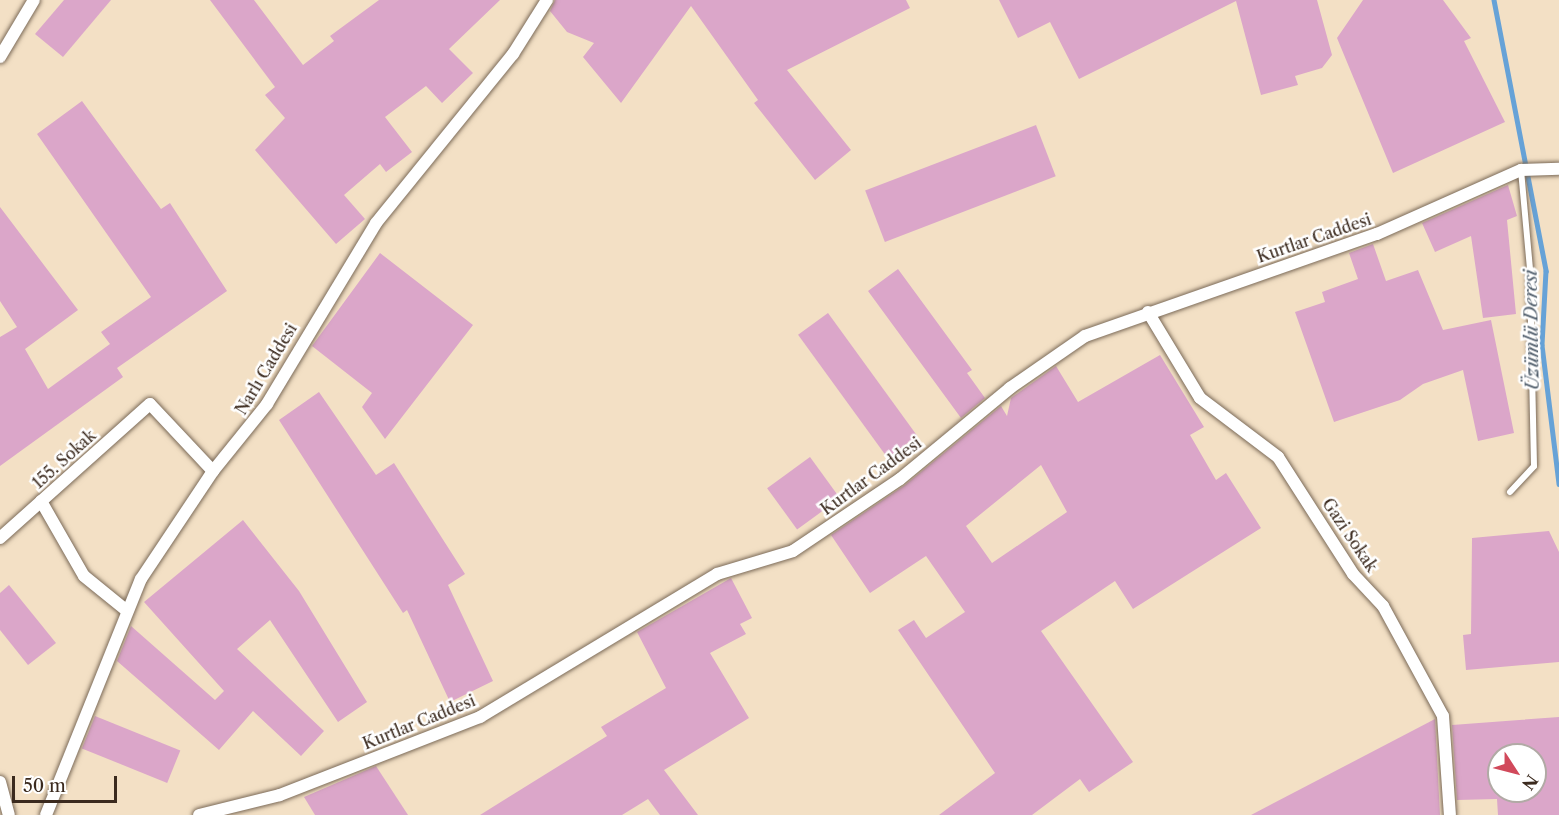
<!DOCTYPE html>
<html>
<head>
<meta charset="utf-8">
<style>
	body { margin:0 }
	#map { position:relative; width:1559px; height:815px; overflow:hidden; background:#f3e0c5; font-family:"Libre Caslon Text",serif }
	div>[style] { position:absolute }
	.stream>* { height:4.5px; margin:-2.25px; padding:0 2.25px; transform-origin:2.25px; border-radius:2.25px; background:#66a2d7 }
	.building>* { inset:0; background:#dba6c9; transform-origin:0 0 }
	.roads { filter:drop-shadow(0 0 2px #7b6a58) drop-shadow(0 0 2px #7b6a58) }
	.lane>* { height:6px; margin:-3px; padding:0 3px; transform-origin:3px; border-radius:3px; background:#fff }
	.street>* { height:12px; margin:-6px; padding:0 6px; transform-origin:6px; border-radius:6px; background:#fff }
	span { translate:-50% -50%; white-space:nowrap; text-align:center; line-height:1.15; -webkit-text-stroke:5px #fff; paint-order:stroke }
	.street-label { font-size:16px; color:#3b2a1e }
	.water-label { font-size:18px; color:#4c5a68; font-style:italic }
	.north { position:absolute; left:1487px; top:743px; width:60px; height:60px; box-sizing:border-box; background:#fff; border:2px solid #b1aaa5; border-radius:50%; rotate:126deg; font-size:16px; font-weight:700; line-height:24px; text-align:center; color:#3b2a1e }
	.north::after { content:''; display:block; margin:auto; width:21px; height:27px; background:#d1495b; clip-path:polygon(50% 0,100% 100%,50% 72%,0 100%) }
	.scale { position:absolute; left:12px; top:776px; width:105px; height:27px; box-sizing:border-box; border:3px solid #3b2a1e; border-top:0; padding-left:8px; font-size:18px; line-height:21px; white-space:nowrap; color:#3b2a1e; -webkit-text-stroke:4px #fff; paint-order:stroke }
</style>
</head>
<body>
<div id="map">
	<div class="stream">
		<i style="left:1494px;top:0;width:276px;rotate:79.1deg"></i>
		<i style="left:1546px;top:271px;width:74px;rotate:93.1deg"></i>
		<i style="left:1542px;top:345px;width:140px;rotate:83deg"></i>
	</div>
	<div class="building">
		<i style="clip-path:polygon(64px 0,111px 0,63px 57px,35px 34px)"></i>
		<i style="clip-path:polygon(210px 0,254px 0,303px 65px,334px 41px,330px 36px,379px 0,500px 0,449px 49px,473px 73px,442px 103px,426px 86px,385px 117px,412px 152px,386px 172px,380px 164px,344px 195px,365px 219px,336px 244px,255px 150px,285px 118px,265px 95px,275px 87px)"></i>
		<i style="clip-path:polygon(555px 0,906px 0,910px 8px,787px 70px,851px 150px,815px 180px,754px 103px,758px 100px,691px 6px,621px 103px,583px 57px,594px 43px,567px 32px,550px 11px)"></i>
		<i style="clip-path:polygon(999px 0,1317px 0,1332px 55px,1322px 68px,1295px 76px,1298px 85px,1261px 95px,1236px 1px,1079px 79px,1050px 22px,1018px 38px)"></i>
		<i style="clip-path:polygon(1363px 0,1443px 0,1471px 38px,1464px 41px,1505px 122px,1393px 173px,1337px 38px)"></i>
		<i style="clip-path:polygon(82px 101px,161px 209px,170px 203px,227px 291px,117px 368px,123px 377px,0 466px,0 337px,17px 327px,0 301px,0 207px,78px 310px,25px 349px,48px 389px,110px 344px,101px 332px,151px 297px,37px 134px)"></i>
		<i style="left:1036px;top:125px;width:55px;height:183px;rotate:69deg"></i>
		<i style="clip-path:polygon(1508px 185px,1517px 216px,1507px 220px,1516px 314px,1483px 318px,1471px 236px,1435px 252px,1422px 223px)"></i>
		<i style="clip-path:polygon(1373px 244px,1386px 281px,1418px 270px,1443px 330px,1491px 320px,1514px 433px,1478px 441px,1463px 370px,1423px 384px,1400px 400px,1334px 422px,1295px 312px,1325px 302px,1322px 292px,1358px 279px,1349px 253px)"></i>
		<i style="clip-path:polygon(380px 253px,473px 325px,385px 439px,362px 407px,372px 393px,312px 346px)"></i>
		<i style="clip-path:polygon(898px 269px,972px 370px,967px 373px,985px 398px,961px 418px,868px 291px)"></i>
		<i style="left:828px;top:313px;width:152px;height:37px;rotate:54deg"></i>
		<i style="clip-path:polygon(evenodd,1160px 355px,1204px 427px,1190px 435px,1216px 480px,1226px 473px,1261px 528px,1133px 609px,1115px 581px,1041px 631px,1133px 762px,1089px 792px,1080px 779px,1032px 815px,939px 815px,995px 773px,898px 630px,914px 620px,926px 638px,965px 612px,926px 556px,870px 593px,831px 535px,905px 485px,1001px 406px,1007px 416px,1011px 398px,1056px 366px,1078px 402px,1160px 355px,1041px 465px,1067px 512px,992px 563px,966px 526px,1041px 465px)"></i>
		<i style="clip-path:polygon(319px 392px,376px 475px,394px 463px,465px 574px,448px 585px,493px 681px,450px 702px,407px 610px,403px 613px,279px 420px)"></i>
		<i style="left:810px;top:457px;width:51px;height:53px;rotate:54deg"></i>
		<i style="clip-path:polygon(243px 520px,299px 591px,367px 702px,338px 722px,270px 620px,237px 649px,324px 731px,301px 756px,253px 711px,219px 750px,117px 661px,131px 626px,215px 700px,224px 691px,144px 602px)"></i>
		<i style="clip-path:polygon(1549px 531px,1559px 552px,1559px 662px,1466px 670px,1463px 635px,1471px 634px,1472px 538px)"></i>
		<i style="clip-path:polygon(731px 578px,752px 618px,740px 624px,746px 634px,710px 653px,749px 718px,664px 770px,698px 815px,660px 815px,648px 799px,622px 815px,480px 815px,607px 736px,601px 727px,666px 688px,637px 632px)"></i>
		<i style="clip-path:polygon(9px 585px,56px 643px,28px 665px,0 630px,0 593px)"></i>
		<i style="left:95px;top:716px;width:92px;height:35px;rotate:22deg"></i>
		<i style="clip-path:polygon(evenodd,1559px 717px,1559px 815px,1498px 815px,1497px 799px,1457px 800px,1452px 725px,1559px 717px,1499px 755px,1535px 755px,1535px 791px,1499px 791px,1499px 755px)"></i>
		<i style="clip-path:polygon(1435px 719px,1440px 815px,1251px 815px)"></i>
		<i style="clip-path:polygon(376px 766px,408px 815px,315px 815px,304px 797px)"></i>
	</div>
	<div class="roads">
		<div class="lane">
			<i style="left:1510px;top:492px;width:35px;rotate:-47deg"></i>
			<i style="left:1534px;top:466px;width:197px;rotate:-91.2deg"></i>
			<i style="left:1530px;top:269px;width:99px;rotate:-95.2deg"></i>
		</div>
		<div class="street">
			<i style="left:0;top:57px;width:66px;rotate:-59.2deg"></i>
			<i style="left:1148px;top:312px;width:100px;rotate:58.8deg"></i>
			<i style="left:1200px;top:398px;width:98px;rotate:37.1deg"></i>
			<i style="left:1278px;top:457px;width:139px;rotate:57.3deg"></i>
			<i style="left:1353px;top:574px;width:44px;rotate:46.8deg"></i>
			<i style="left:1383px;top:606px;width:125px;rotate:61.4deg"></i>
			<i style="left:1443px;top:716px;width:99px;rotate:86deg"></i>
			<i style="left:41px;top:501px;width:86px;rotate:60.2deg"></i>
			<i style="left:84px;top:576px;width:55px;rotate:39.1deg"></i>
			<i style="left:0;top:538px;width:201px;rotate:-41.8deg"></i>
			<i style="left:150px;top:404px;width:92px;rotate:46.8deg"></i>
			<i style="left:0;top:782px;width:34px;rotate:75deg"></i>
			<i style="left:46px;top:815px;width:254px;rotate:-68.1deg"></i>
			<i style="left:141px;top:579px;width:130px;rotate:-56.3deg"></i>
			<i style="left:213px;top:471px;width:86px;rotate:-51.1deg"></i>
			<i style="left:267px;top:404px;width:211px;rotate:-58.9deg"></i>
			<i style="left:376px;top:223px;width:218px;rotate:-51deg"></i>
			<i style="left:513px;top:54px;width:64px;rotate:-57.8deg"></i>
			<i style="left:199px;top:815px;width:83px;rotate:-13.9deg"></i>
			<i style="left:280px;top:795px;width:215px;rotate:-21.3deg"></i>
			<i style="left:480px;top:717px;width:277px;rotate:-31.1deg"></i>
			<i style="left:717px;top:574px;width:79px;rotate:-16.8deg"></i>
			<i style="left:793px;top:551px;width:129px;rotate:-33.9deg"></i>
			<i style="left:900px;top:479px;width:143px;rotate:-39.6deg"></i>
			<i style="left:1010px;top:388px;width:91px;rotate:-34.7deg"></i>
			<i style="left:1085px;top:336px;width:309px;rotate:-19.3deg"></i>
			<i style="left:1377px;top:234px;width:158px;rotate:-24deg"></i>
			<i style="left:1521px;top:170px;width:38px;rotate:-2deg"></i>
		</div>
	</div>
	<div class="street-label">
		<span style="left:1314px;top:238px;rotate:-19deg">Kurtlar Caddesi</span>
		<span style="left:266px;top:369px;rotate:-59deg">Narlı Caddesi</span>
		<span style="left:64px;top:459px;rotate:-42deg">155. Sokak</span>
		<span style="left:871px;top:476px;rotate:-36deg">Kurtlar Caddesi</span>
		<span style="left:1350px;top:535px;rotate:56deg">Gazi Sokak</span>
		<span style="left:419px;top:722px;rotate:-22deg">Kurtlar Caddesi</span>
	</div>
	<div class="water-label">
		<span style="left:1532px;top:330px;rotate:-91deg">Üzümlü Deresi</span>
	</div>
	<div class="north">N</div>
	<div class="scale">50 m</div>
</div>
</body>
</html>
